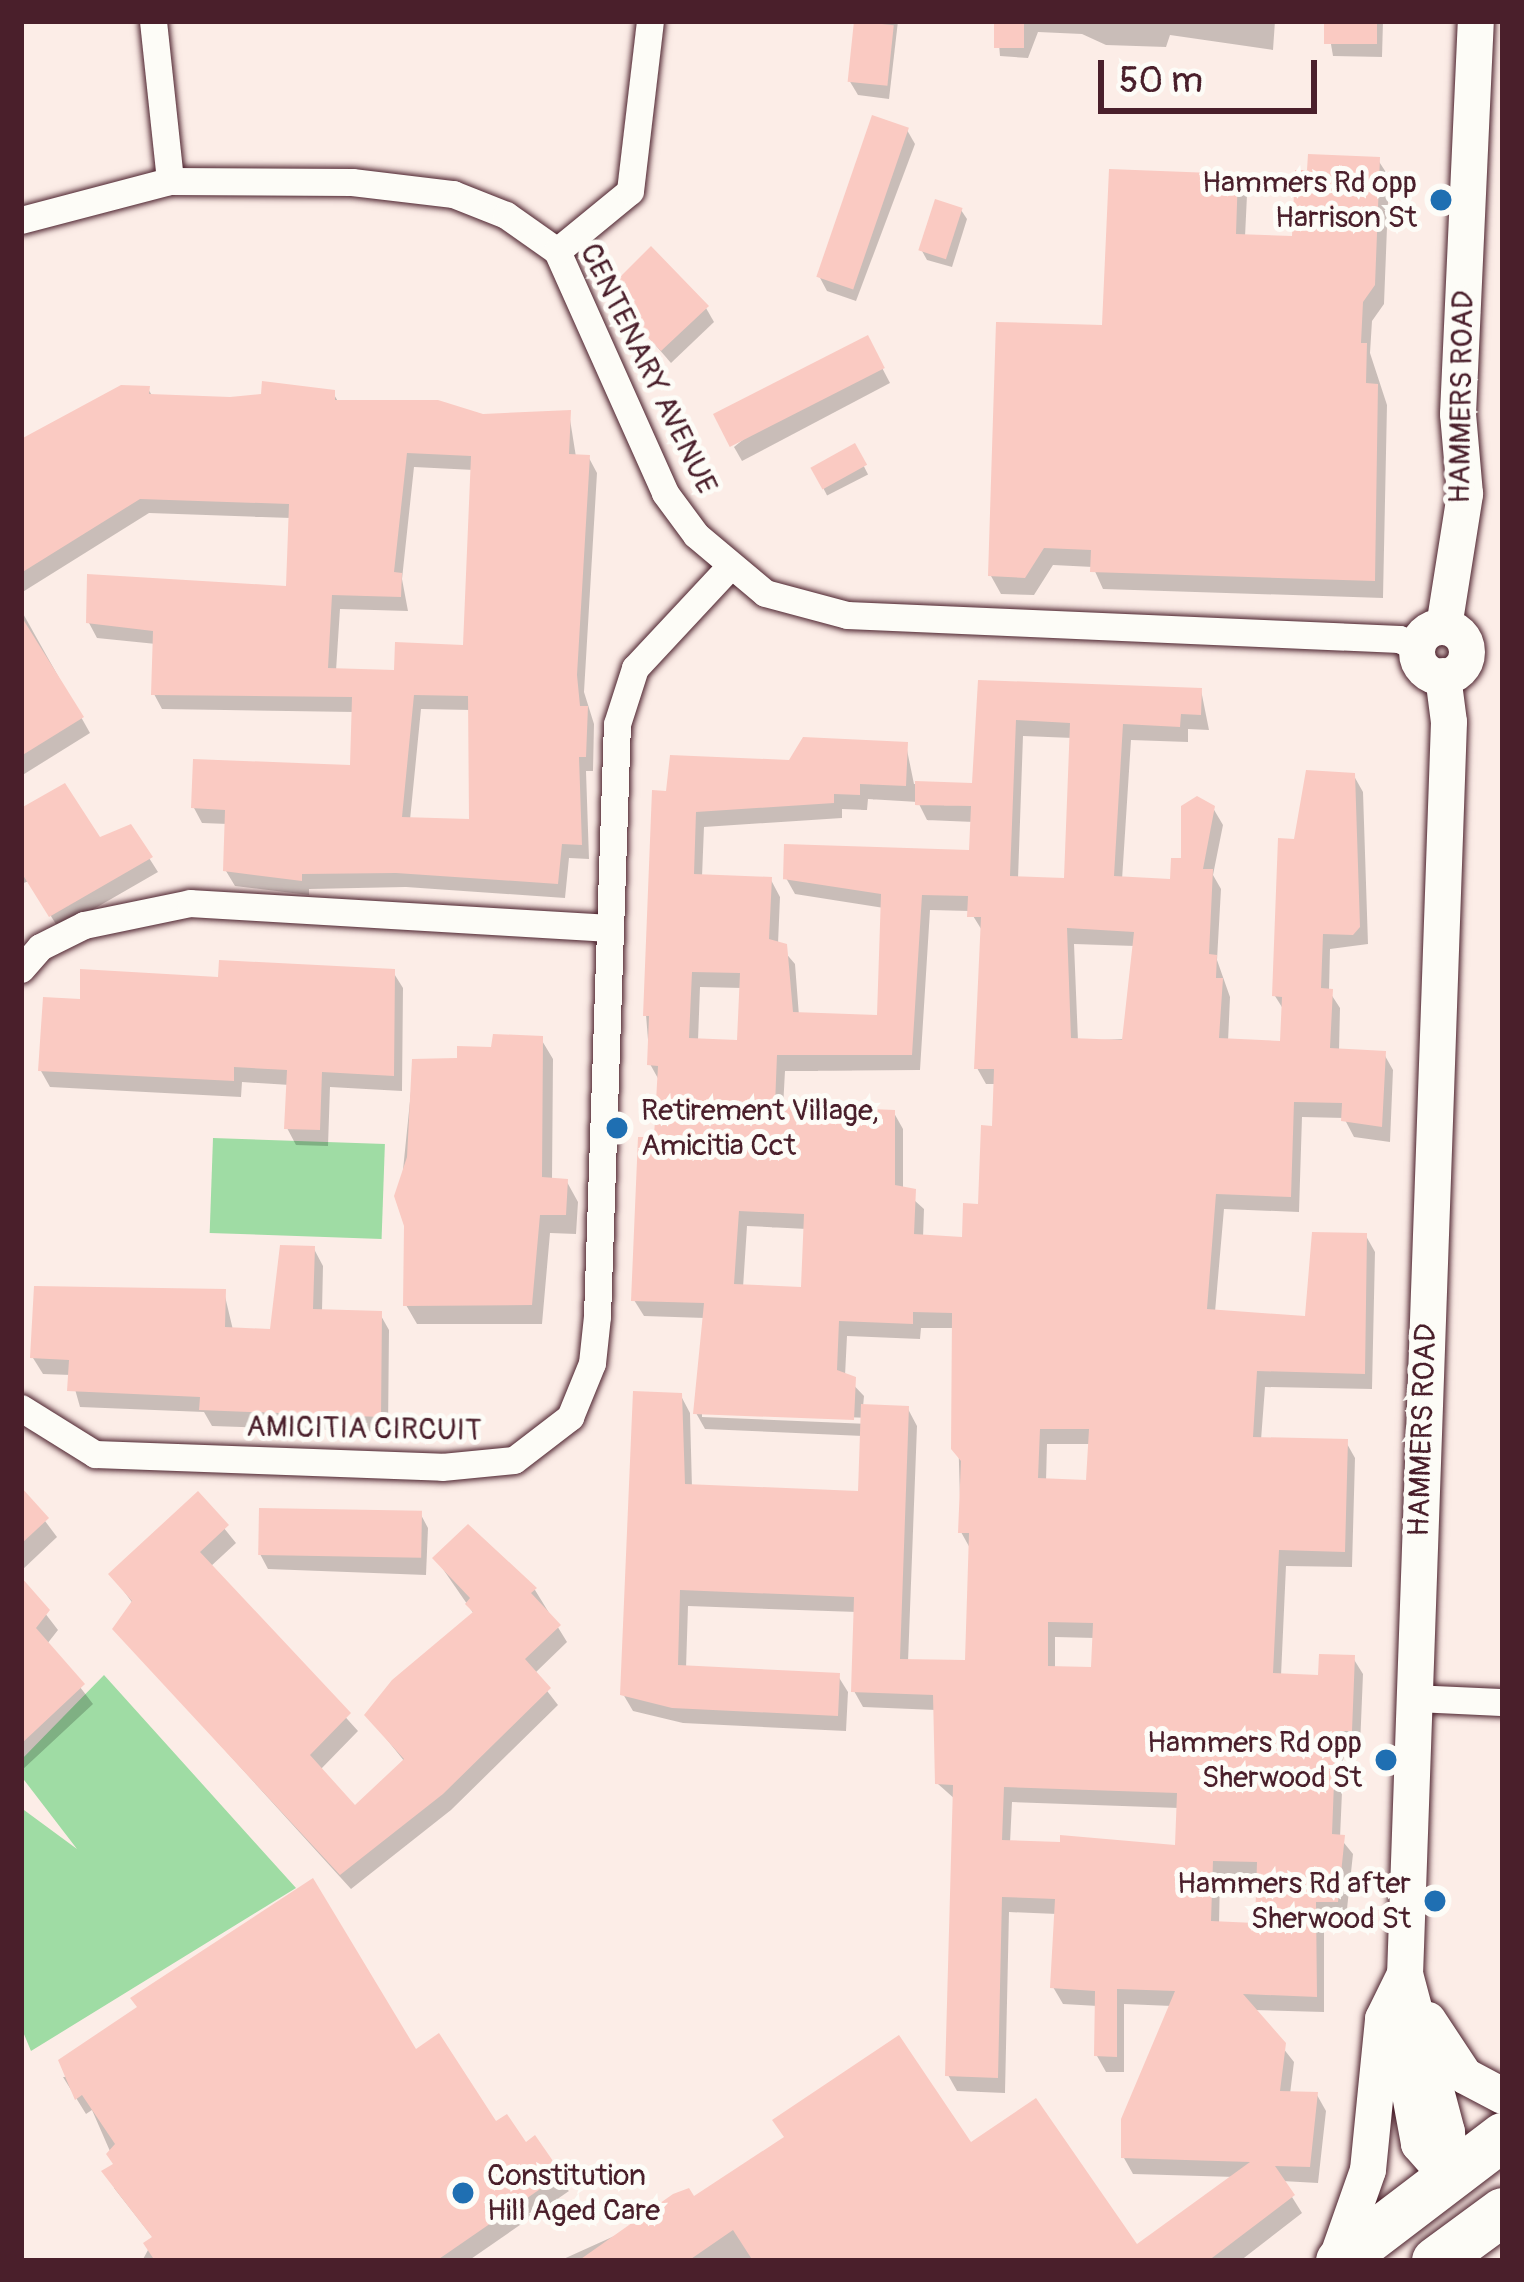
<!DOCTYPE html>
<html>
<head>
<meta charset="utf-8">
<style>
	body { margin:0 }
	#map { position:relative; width:1524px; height:2282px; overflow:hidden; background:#fcede7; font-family:Pangolin,sans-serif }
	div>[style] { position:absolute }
	.green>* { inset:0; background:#9fdca4; transform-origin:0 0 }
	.shadow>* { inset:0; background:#0003; transform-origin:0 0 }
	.building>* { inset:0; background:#facac2; transform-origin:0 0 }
	.roads { filter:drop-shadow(0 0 3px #4a1f2b) drop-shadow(0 0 3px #4a1f2b) }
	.street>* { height:27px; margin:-13.5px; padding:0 13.5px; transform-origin:13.5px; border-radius:13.5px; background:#fdfcf7 }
	.secondary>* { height:36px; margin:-18px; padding:0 18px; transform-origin:18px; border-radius:18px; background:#fdfcf7 }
	.secondary>.ring { margin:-18px; padding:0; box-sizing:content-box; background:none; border:36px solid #fdfcf7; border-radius:50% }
	.highway>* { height:48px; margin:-24px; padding:0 24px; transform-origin:24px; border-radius:24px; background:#fdfcf7 }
	.dots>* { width:33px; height:33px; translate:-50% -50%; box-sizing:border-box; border:6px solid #fdfcf7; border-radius:50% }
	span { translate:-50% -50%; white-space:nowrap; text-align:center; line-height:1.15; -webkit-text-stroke:10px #fdfcf7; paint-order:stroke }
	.poi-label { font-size:30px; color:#4a1f2b }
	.right { translate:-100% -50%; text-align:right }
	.left { translate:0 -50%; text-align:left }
	.street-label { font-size:30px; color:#4a1f2b }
	.frame { position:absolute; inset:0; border:24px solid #4a1f2b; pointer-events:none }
	.scale { position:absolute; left:1098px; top:60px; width:219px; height:54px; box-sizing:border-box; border:6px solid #4a1f2b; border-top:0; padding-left:15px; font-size:36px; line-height:42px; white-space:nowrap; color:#4a1f2b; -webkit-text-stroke:9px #fdfcf7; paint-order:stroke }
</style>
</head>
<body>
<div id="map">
	<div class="green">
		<i style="left:213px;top:1138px;width:172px;height:95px;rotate:2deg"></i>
		<i style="clip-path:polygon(104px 1675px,296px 1888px,31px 2051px,21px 2027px,24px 1810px,77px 1849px,21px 1776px,21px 1760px)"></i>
	</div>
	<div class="shadow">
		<i style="clip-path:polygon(857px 21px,898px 21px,889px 99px,858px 95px,849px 80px)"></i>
		<i style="clip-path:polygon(997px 21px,1275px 21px,1273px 50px,1170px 35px,1166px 47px,1106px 45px,1082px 34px,1038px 32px,1028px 58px,1000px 56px)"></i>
		<i style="clip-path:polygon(1327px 21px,1383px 21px,1382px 57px,1333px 56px)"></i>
		<i style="clip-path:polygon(907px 130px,915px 144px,856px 301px,827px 291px,819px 276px)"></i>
		<i style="clip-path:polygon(1378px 160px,1389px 177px,1384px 304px,1372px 321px,1370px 353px,1387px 405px,1383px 598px,1103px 589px,1093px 567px,1053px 565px,1034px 595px,1001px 594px,991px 576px,1105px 328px,1237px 177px,1247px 195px,1245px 237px,1295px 239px)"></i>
		<i style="clip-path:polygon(961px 210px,967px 219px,952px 267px,927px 260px,922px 251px)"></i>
		<i style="clip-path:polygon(706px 308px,714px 322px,671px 363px,625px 310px)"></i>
		<i style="clip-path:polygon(867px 339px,890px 383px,742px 461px,734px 447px)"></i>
		<i style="clip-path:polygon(evenodd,148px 389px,153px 397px,231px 400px,333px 393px,339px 403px,483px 417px,569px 413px,576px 457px,589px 458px,597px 473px,584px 692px,594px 724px,593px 771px,586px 771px,589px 859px,569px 858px,565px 898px,406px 887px,309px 889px,309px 895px,235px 886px,226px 871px,228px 824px,202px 823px,194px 808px,352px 768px,354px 712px,162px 709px,154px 694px,156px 644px,97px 638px,89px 623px,289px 589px,291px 518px,149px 513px,21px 593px,21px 444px,148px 389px,414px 467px,474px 470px,466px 648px,397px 673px,336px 671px,340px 609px,408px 611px,402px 579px,414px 467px,148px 389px,421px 709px,471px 710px,472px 822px,410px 820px,421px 709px)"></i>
		<i style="left:854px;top:447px;width:31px;height:46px;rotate:63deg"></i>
		<i style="clip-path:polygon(21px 610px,90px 733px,21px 776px)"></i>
		<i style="clip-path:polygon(evenodd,981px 683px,1201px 690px,1209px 730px,1188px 729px,1188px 742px,1131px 740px,1122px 880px,1172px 883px,1213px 808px,1223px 825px,1213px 875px,1221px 889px,1217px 960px,1230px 997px,1228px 1042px,1283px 1044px,1285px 1012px,1275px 996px,1296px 842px,1354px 776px,1363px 792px,1368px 944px,1330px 949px,1329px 991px,1340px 1008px,1339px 1051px,1384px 1054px,1393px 1070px,1390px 1142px,1354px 1137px,1344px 1118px,1302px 1117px,1299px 1212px,1224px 1209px,1215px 1312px,1308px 1319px,1366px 1236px,1375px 1252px,1372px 1389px,1265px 1387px,1261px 1440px,1346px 1442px,1355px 1458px,1352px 1567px,1286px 1566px,1281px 1676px,1321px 1678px,1353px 1658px,1363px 1674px,1360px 1747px,1344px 1746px,1340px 1838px,1353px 1854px,1346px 1918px,1324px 1917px,1324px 2012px,1253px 2010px,1294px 2062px,1290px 2094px,1317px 2095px,1326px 2111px,1318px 2183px,1282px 2181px,1302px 2213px,1240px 2261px,559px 2261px,694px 2200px,971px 2147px,1138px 2247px,1235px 2177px,1133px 2174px,1124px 2158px,1172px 2006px,1124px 2004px,1124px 2072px,1106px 2072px,1097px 2056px,1098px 2006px,1063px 2004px,1053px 1987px,1057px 1914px,1009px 1912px,1005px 2093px,957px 2091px,948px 2075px,956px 1800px,938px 1784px,936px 1710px,863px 1707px,854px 1691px,857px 1612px,688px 1606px,686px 1669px,838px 1676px,848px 1692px,846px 1731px,683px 1723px,633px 1711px,623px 1694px,681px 1396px,690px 1413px,692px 1488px,860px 1494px,863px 1436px,705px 1429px,696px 1413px,705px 1318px,644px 1316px,634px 1300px,657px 1140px,660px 1082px,650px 1064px,646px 1015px,669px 794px,906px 745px,914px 784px,975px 786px,981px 683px,1023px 736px,1073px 738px,1067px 881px,1018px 879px,1023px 736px,981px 683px,868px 799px,918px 802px,927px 820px,974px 822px,972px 853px,786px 878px,795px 894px,884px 908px,880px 1018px,799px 1016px,795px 964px,778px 944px,780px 897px,771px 880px,702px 877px,704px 827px,842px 818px,842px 809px,867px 810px,868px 799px,981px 683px,930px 910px,970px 911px,983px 932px,977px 1068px,986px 1084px,997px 1084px,995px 1129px,981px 1207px,964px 1240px,923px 1238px,924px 1209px,903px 1190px,903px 1129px,894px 1113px,783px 1108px,785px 1071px,920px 1070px,930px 910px,981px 683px,1074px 944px,1135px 946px,1125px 1039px,1078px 1041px,1074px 944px,981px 683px,700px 987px,742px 988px,740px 1044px,698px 1041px,700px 987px,981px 683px,747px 1226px,807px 1229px,804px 1291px,743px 1288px,747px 1226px,981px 683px,921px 1328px,955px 1328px,961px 1532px,971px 1550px,968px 1663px,908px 1662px,917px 1426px,908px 1409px,863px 1407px,864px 1396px,845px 1376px,847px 1336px,920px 1339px,921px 1328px,981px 683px,702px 1411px,869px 1418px,869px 1424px,702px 1417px,702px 1411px,981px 683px,1047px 1444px,1091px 1444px,1089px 1483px,1046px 1482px,1047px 1444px,981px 683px,1055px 1637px,1095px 1638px,1094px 1670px,1055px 1669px,1055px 1637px,981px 683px,1012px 1802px,1179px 1808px,1178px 1849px,1010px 1843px,1012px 1802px,981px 683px,1220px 1876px,1260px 1877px,1258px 1926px,1219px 1925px,1220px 1876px)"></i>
		<i style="clip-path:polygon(21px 815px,99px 841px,130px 828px,158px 872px,59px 929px,29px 881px,21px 884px)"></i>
		<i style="clip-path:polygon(393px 972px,403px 988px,402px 1091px,330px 1087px,328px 1146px,296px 1145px,287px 1128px,290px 1085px,242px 1082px,241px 1097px,50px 1087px,41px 1071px,83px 1002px)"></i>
		<i style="clip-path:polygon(541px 1039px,553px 1059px,552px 1181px,567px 1182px,578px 1202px,576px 1234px,550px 1233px,542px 1324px,417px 1324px,406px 1305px,407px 1226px,399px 1209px,414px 1062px,460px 1061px)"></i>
		<i style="clip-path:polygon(314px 1249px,323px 1266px,322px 1312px,380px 1314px,389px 1330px,388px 1432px,212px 1426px,204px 1412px,80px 1407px,71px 1375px,43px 1374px,33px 1358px,224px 1292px,233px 1330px,272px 1332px)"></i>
		<i style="clip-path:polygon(21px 1489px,57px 1537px,21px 1571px)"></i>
		<i style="clip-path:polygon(198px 1496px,236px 1543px,210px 1567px,358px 1731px,320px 1770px,355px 1809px,405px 1762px,367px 1715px,474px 1614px,436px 1559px,468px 1528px,535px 1590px,567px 1642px,534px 1674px,558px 1705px,451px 1810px,351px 1889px,115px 1629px,134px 1605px,112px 1575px)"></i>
		<i style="clip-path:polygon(420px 1513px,428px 1528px,426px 1575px,268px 1569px,260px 1554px)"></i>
		<i style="clip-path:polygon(21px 1582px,58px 1630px,47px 1644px,93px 1704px,21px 1771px)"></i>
		<i style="clip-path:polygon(415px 2053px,569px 2191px,468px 2261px,142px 2261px,154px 2239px,114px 2188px,116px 2165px,92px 2110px,86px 2114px,63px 2077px)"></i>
	</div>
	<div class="building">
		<i style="left:854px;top:21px;width:40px;height:61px;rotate:6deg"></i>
		<i style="left:994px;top:21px;width:30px;height:27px"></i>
		<i style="left:1324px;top:21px;width:53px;height:23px"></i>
		<i style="left:872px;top:115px;width:39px;height:171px;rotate:19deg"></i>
		<i style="clip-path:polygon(1308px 154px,1380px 157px,1375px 285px,1363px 302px,1361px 343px,1367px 343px,1366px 383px,1378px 384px,1375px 581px,1090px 572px,1091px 550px,1044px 548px,1025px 578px,988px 576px,996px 322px,1102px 325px,1109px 169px,1238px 174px,1236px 234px,1292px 236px,1295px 170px,1307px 170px)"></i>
		<i style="left:935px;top:199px;width:29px;height:54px;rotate:18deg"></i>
		<i style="clip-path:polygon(651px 246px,709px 306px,661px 351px,621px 309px,631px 300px,619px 278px)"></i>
		<i style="left:868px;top:335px;width:37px;height:174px;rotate:63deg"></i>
		<i style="clip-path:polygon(evenodd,262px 381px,335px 390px,335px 400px,438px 400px,483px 414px,571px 410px,569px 454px,590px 455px,577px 675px,580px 706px,588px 706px,586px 757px,579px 757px,582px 845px,562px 844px,558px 884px,396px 873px,302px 874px,302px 881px,223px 871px,225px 810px,191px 808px,193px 759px,350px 765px,352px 697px,151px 695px,153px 631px,86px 623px,87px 574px,286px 586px,289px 504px,140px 499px,21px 573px,21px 439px,121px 385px,150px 386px,149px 394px,230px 397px,261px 394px,262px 381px,407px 453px,471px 456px,463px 645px,395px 642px,394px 670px,328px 668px,332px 595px,401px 597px,402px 573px,394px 572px,407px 453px,262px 381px,414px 695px,468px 696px,469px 819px,402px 817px,414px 695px)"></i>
		<i style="left:855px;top:443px;width:25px;height:51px;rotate:61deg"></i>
		<i style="clip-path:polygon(21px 616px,84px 717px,21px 756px)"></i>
		<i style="clip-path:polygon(evenodd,978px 680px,1202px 688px,1201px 715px,1181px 714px,1180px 727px,1123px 724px,1114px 876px,1170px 879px,1171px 858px,1181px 858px,1181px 806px,1197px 796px,1215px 806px,1203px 869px,1213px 869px,1209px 954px,1217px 955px,1216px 978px,1223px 978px,1219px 1038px,1280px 1041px,1282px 997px,1272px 996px,1278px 838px,1294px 839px,1306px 770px,1355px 773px,1360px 927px,1353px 935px,1323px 934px,1321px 988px,1333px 989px,1330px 1048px,1386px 1051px,1382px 1127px,1341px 1121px,1342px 1103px,1294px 1102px,1291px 1197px,1216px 1194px,1207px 1309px,1305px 1316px,1312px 1232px,1367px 1233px,1365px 1374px,1257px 1371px,1253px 1437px,1348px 1439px,1345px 1552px,1279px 1550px,1273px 1673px,1318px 1675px,1319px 1654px,1355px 1655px,1352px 1731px,1336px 1731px,1332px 1834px,1345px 1835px,1338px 1902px,1316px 1902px,1317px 1997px,1243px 1994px,1286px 2043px,1280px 2091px,1318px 2092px,1310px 2167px,1275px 2166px,1295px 2195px,1208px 2261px,753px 2261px,733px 2230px,688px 2261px,578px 2261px,673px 2194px,689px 2188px,694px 2196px,784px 2137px,772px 2120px,899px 2035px,971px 2142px,1036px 2098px,1137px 2244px,1250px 2162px,1121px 2158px,1121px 2119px,1175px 1991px,1117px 1989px,1117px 2057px,1094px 2056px,1095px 1991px,1050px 1988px,1055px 1899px,1002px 1897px,998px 2078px,945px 2076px,953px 1785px,935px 1784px,933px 1695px,851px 1692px,854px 1597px,680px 1590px,678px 1665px,840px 1673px,838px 1716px,672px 1708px,620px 1695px,633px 1391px,682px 1393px,685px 1484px,858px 1491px,861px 1404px,909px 1406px,900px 1659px,965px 1660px,969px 1533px,958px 1533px,961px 1461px,951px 1449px,952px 1313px,913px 1312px,913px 1324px,839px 1321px,837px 1370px,856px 1377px,854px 1420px,693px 1414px,704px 1303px,631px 1301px,638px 1137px,654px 1137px,658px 1066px,647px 1065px,649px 1016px,643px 1016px,652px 790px,666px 791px,670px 755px,789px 760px,803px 737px,908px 742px,906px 786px,860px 784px,860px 795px,834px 794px,834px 803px,696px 812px,694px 874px,772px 877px,769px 939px,787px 944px,793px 1012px,877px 1015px,881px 894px,783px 879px,784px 844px,969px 850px,971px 806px,915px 805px,915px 781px,972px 783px,978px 680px,1016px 720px,1070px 723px,1064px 878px,1010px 876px,1016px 720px,978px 680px,922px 895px,968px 896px,967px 917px,981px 917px,974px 1069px,994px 1069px,992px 1126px,981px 1125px,978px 1204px,963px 1203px,962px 1237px,914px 1234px,916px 1189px,895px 1185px,895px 1110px,775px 1105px,777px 1055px,912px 1055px,922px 895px,978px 680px,1067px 928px,1134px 932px,1122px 1040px,1071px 1038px,1067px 928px,978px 680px,692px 972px,740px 973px,737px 1040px,689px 1038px,692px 972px,978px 680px,739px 1211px,804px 1214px,801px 1287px,734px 1284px,739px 1211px,978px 680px,1040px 1429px,1089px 1429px,1086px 1480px,1038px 1478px,1040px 1429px,978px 680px,1048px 1622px,1093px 1623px,1091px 1667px,1048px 1666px,1048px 1622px,978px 680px,1004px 1787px,1177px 1793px,1175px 1845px,1060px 1835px,1060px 1842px,1002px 1840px,1004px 1787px,978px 680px,1213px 1861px,1257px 1862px,1255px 1923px,1211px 1921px,1213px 1861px)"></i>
		<i style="clip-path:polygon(65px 783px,100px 837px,131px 824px,153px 857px,49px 917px,21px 872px,21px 808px)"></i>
		<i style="clip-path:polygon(219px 960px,395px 969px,394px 1076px,322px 1072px,320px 1130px,284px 1129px,287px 1070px,234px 1067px,234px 1081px,38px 1071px,43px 997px,80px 999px,80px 969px,218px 977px)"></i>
		<i style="clip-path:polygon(493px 1034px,543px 1036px,542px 1177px,568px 1179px,566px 1215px,540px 1215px,532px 1305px,403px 1306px,404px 1226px,394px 1196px,407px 1157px,412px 1059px,457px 1058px,457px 1046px,491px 1047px)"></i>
		<i style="clip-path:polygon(280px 1245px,315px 1246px,313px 1309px,382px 1311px,381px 1417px,199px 1410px,200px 1397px,67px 1391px,69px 1360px,30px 1358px,34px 1286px,226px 1289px,225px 1327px,270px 1329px)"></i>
		<i style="clip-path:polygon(21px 1487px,49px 1518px,21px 1544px)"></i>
		<i style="clip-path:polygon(198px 1491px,229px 1525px,200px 1552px,351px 1713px,310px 1755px,355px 1805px,404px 1759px,364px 1715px,392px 1680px,473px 1612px,465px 1604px,470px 1598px,432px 1558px,468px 1524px,537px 1588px,531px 1593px,561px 1625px,525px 1659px,551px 1688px,443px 1794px,340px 1875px,112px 1629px,132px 1601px,108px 1574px)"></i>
		<i style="left:259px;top:1508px;width:163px;height:47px;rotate:1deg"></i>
		<i style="clip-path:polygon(21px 1577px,50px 1610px,36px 1628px,85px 1684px,21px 1744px)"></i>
		<i style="clip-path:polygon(313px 1878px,416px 2049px,439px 2033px,496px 2121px,507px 2114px,526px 2142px,535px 2135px,562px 2174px,436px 2261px,155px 2261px,143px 2243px,152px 2237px,101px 2171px,113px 2164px,106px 2154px,115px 2144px,82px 2095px,75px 2100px,58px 2060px,137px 2007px,130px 1998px)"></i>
	</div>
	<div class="roads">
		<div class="street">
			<i style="left:153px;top:21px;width:161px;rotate:83.9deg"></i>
			<i style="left:21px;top:220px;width:154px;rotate:-14.7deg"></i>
			<i style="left:170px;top:181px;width:182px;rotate:0.3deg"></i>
			<i style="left:352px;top:182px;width:102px;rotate:6.8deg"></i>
			<i style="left:453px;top:194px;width:57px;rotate:21.6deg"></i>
			<i style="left:506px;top:215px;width:62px;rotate:35.2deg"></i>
			<i style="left:557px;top:251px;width:265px;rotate:65.9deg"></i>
			<i style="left:665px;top:493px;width:52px;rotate:53.6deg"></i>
			<i style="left:696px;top:535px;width:90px;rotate:40deg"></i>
			<i style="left:765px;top:593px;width:85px;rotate:15deg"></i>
			<i style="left:847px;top:615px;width:553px;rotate:2.49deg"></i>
			<i style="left:1399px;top:639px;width:21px;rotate:25deg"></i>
			<i style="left:557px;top:251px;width:94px;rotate:-39.4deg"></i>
			<i style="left:630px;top:191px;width:171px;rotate:-83.3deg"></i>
			<i style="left:21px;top:969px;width:29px;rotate:-49deg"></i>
			<i style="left:40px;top:947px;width:49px;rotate:-26.6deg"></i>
			<i style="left:84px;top:925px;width:108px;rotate:-11.7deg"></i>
			<i style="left:190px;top:903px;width:420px;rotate:3.4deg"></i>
			<i style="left:21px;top:1408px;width:87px;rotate:31.9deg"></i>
			<i style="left:95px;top:1454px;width:347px;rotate:2.1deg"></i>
			<i style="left:442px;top:1467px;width:72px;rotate:-5.6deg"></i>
			<i style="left:514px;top:1460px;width:71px;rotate:-37.5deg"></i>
			<i style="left:570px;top:1417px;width:58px;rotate:-67.8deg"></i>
			<i style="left:592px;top:1363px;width:47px;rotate:-83.9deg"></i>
			<i style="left:597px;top:1316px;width:592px;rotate:-88.07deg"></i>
			<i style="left:617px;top:724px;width:59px;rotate:-72.2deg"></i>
			<i style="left:635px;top:668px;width:139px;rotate:-47deg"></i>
			<i style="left:1414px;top:1698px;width:89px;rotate:2.6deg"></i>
		</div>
		<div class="secondary">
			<i style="left:1444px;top:627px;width:135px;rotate:-81deg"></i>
			<i style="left:1465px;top:494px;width:80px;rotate:-95deg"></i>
			<i style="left:1458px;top:414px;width:393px;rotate:-87.4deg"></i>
			<i class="ring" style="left:1417px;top:627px;width:14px;height:14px"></i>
			<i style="left:1443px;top:676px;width:46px;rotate:82.6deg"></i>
			<i style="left:1449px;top:722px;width:1253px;rotate:92.01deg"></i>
			<i style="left:1405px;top:1974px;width:163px;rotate:75.1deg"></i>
			<i style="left:1447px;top:2132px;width:47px;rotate:86.3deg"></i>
			<i style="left:1428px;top:2020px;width:67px;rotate:56.5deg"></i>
			<i style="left:1465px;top:2076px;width:43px;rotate:27.8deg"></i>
			<i style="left:1400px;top:2040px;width:106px;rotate:79.6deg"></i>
			<i style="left:1419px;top:2144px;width:47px;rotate:48.5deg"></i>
			<i style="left:1336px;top:2261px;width:96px;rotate:-70.6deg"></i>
			<i style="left:1368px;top:2170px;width:152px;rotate:-84.3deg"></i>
			<i style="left:1383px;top:2019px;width:50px;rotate:-63.9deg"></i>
		</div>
		<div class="highway">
			<i style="left:1340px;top:2261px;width:205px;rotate:-37.3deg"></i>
			<i style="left:1436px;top:2261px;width:83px;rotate:-36.2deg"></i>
		</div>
	</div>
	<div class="dots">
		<i style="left:1441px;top:200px;background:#1f6fb2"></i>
		<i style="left:617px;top:1128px;background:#1f6fb2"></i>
		<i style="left:1386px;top:1760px;background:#1f6fb2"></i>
		<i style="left:1435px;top:1901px;background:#1f6fb2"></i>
		<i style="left:463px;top:2193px;background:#1f6fb2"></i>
	</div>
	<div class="poi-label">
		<span class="right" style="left:1417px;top:200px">Hammers Rd opp<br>Harrison St</span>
		<span class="left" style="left:641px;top:1128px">Retirement Village,<br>Amicitia Cct</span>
		<span class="right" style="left:1362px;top:1760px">Hammers Rd opp<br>Sherwood St</span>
		<span class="right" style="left:1411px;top:1901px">Hammers Rd after<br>Sherwood St</span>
		<span class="left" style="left:487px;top:2193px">Constitution<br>Hill Aged Care</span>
	</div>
	<div class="street-label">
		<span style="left:648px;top:369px;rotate:64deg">CENTENARY AVENUE</span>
		<span style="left:1462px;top:397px;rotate:-89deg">HAMMERS ROAD</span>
		<span style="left:364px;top:1429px;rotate:1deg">AMICITIA CIRCUIT</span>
		<span style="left:1423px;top:1430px;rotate:-88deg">HAMMERS ROAD</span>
	</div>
	<div class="frame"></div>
	<div class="scale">50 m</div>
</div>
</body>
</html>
